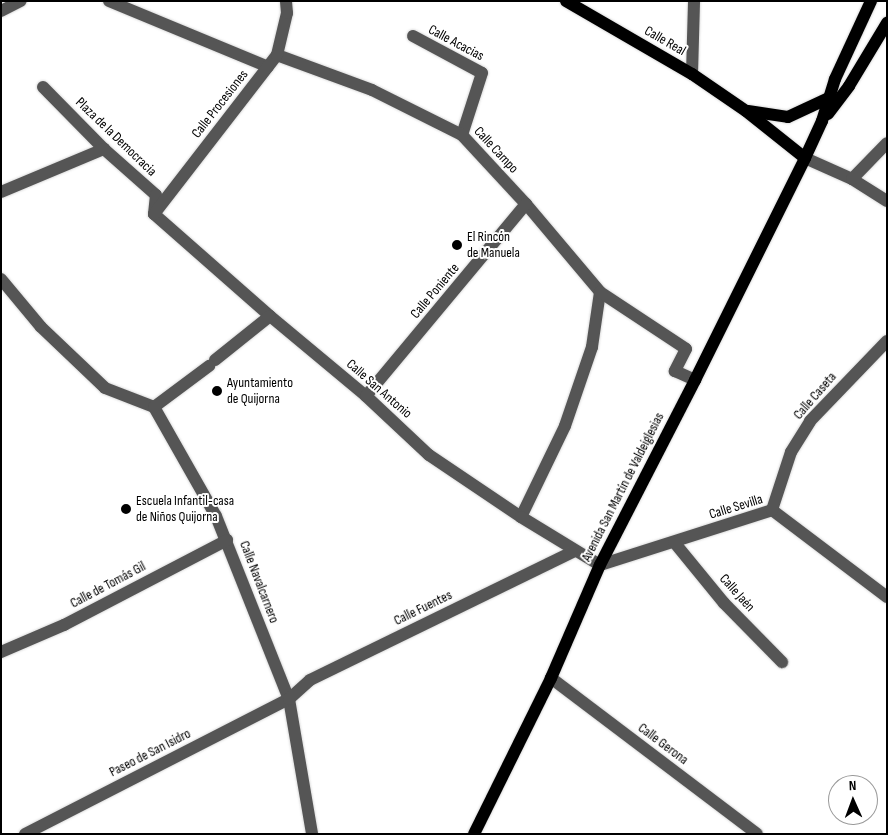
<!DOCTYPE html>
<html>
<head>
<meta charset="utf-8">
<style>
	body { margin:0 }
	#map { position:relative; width:888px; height:835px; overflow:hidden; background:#fff; font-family:"Sofia Sans Condensed",sans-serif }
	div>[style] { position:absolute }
	.roads { filter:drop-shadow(0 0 1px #dbdbdb) drop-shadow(0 0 1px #dbdbdb) }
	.minor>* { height:12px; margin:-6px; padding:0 6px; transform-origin:6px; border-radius:6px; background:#555 }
	.major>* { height:12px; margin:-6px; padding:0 6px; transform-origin:6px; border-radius:6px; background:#000 }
	.dots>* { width:14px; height:14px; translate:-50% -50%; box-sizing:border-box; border:2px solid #fff; border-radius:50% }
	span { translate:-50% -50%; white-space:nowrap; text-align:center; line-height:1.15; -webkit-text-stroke:4px #fff; paint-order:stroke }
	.street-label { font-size:14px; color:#000 }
	.poi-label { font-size:14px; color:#000 }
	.left { translate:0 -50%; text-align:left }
	.frame { position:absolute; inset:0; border:2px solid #000; pointer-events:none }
	.north { position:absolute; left:828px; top:775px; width:50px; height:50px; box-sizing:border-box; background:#fff; border:1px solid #999; border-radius:50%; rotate:358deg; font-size:14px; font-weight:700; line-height:20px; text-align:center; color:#000 }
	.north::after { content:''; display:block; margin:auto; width:18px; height:22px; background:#000; clip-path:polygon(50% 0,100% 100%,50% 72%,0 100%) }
</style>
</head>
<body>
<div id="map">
	<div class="roads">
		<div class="minor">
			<i style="left:109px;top:1px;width:172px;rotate:22.5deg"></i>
			<i style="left:1px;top:11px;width:22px;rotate:-27deg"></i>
			<i style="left:413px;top:36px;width:78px;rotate:28.2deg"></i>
			<i style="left:482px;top:73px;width:65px;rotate:107.9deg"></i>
			<i style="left:277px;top:55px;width:101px;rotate:20.2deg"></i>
			<i style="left:372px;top:90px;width:101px;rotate:26.6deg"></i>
			<i style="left:462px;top:135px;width:94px;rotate:47.2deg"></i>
			<i style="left:526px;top:204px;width:115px;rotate:49.9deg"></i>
			<i style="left:600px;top:292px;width:56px;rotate:98.3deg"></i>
			<i style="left:592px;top:347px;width:83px;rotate:108.9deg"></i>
			<i style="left:565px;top:426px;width:101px;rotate:115.8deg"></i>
			<i style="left:692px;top:74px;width:73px;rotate:-88.4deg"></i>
			<i style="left:43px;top:87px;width:87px;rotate:45.5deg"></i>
			<i style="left:104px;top:149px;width:69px;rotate:41.5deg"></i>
			<i style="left:156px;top:195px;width:19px;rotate:96deg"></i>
			<i style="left:805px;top:158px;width:51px;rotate:24.1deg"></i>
			<i style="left:852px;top:179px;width:41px;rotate:32.2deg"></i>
			<i style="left:852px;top:179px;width:50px;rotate:-45.8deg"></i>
			<i style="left:1px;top:192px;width:112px;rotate:-22.7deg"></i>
			<i style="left:154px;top:214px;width:154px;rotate:41.3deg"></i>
			<i style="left:270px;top:316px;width:125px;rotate:39.8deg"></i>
			<i style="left:366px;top:396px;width:86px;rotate:43.1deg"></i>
			<i style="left:429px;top:455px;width:111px;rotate:34deg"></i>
			<i style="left:521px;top:517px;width:92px;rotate:31.3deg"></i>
			<i style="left:600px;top:565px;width:181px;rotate:-17.7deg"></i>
			<i style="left:772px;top:510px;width:144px;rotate:37.1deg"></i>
			<i style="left:154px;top:214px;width:201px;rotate:-52.3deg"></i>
			<i style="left:277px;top:55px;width:43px;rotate:-76.6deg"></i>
			<i style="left:287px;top:13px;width:12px;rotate:-95deg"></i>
			<i style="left:1px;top:279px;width:62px;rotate:50.2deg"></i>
			<i style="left:41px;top:327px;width:88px;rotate:43.6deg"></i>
			<i style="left:105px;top:388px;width:53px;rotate:21.2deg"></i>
			<i style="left:154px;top:407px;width:125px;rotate:60.4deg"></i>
			<i style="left:216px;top:516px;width:197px;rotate:68.3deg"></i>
			<i style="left:289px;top:699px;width:137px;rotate:80.3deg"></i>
			<i style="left:600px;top:292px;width:103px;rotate:33.5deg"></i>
			<i style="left:686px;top:349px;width:25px;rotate:117deg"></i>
			<i style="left:675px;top:371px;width:22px;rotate:24deg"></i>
			<i style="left:215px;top:360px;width:70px;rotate:-38.7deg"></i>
			<i style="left:366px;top:396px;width:250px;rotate:-50.2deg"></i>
			<i style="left:154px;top:407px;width:69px;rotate:-36.7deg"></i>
			<i style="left:772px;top:510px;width:61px;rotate:-71.9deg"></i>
			<i style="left:791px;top:452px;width:36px;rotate:-58deg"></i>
			<i style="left:810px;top:421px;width:111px;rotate:-46.1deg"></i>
			<i style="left:674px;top:542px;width:79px;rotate:50.7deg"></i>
			<i style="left:724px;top:603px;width:83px;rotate:45.5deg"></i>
			<i style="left:1px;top:652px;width:69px;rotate:-23.2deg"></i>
			<i style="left:64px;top:625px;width:184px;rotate:-27.5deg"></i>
			<i style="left:551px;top:678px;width:258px;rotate:37.1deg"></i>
			<i style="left:25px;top:834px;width:297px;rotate:-27.1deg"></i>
			<i style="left:289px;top:699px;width:28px;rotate:-42deg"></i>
			<i style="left:310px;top:680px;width:294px;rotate:-26deg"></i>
		</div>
		<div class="major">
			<i style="left:566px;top:1px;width:146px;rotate:30.1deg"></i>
			<i style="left:692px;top:74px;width:65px;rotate:34.4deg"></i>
			<i style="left:746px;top:111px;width:75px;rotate:38.5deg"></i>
			<i style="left:748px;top:111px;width:40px;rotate:8.5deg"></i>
			<i style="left:788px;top:117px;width:45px;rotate:-24.9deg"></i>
			<i style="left:828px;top:114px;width:35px;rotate:-53deg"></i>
			<i style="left:849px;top:86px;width:74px;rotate:-58.9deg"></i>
			<i style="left:474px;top:834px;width:174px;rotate:-63.7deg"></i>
			<i style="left:551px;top:678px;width:123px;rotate:-66.6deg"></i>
			<i style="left:600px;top:565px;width:208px;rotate:-62.8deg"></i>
			<i style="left:695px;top:380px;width:248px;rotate:-63.6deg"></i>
			<i style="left:805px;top:158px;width:41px;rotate:-65.3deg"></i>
			<i style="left:822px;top:121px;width:44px;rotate:-72.8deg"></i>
			<i style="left:835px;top:79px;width:86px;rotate:-65.2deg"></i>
		</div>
	</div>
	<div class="dots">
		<i style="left:457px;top:245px;background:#000"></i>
		<i style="left:217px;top:391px;background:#000"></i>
		<i style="left:126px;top:509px;background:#000"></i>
	</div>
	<div class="street-label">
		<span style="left:665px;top:41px;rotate:30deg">Calle Real</span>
		<span style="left:456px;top:43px;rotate:28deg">Calle Acacias</span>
		<span style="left:220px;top:104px;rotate:-52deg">Calle Procesiones</span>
		<span style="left:116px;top:137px;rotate:44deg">Plaza de la Democracia</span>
		<span style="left:496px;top:150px;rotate:47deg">Calle Campo</span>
		<span style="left:435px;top:291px;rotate:-50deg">Calle Poniente</span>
		<span style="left:379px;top:389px;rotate:41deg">Calle San Antonio</span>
		<span style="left:815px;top:396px;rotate:-49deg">Calle Caseta</span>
		<span style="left:623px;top:487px;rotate:-63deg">Avenida San Martín de Valdeiglesias</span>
		<span style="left:736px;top:507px;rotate:-17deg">Calle Sevilla</span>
		<span style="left:259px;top:582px;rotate:69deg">Calle Navalcarnero</span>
		<span style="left:108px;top:585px;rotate:-28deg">Calle de Tomás Gil</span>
		<span style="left:737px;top:593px;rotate:48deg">Calle Jaén</span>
		<span style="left:423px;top:608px;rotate:-26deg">Calle Fuentes</span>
		<span style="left:663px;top:744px;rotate:37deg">Calle Gerona</span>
		<span style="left:150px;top:753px;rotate:-27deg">Paseo de San Isidro</span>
	</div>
	<div class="poi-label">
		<span class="left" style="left:467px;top:245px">El Rincón<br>de Manuela</span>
		<span class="left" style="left:227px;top:391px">Ayuntamiento<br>de Quijorna</span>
		<span class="left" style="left:136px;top:509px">Escuela Infantil-casa<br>de Niños Quijorna</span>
	</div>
	<div class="frame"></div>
	<div class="north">N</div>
</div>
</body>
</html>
